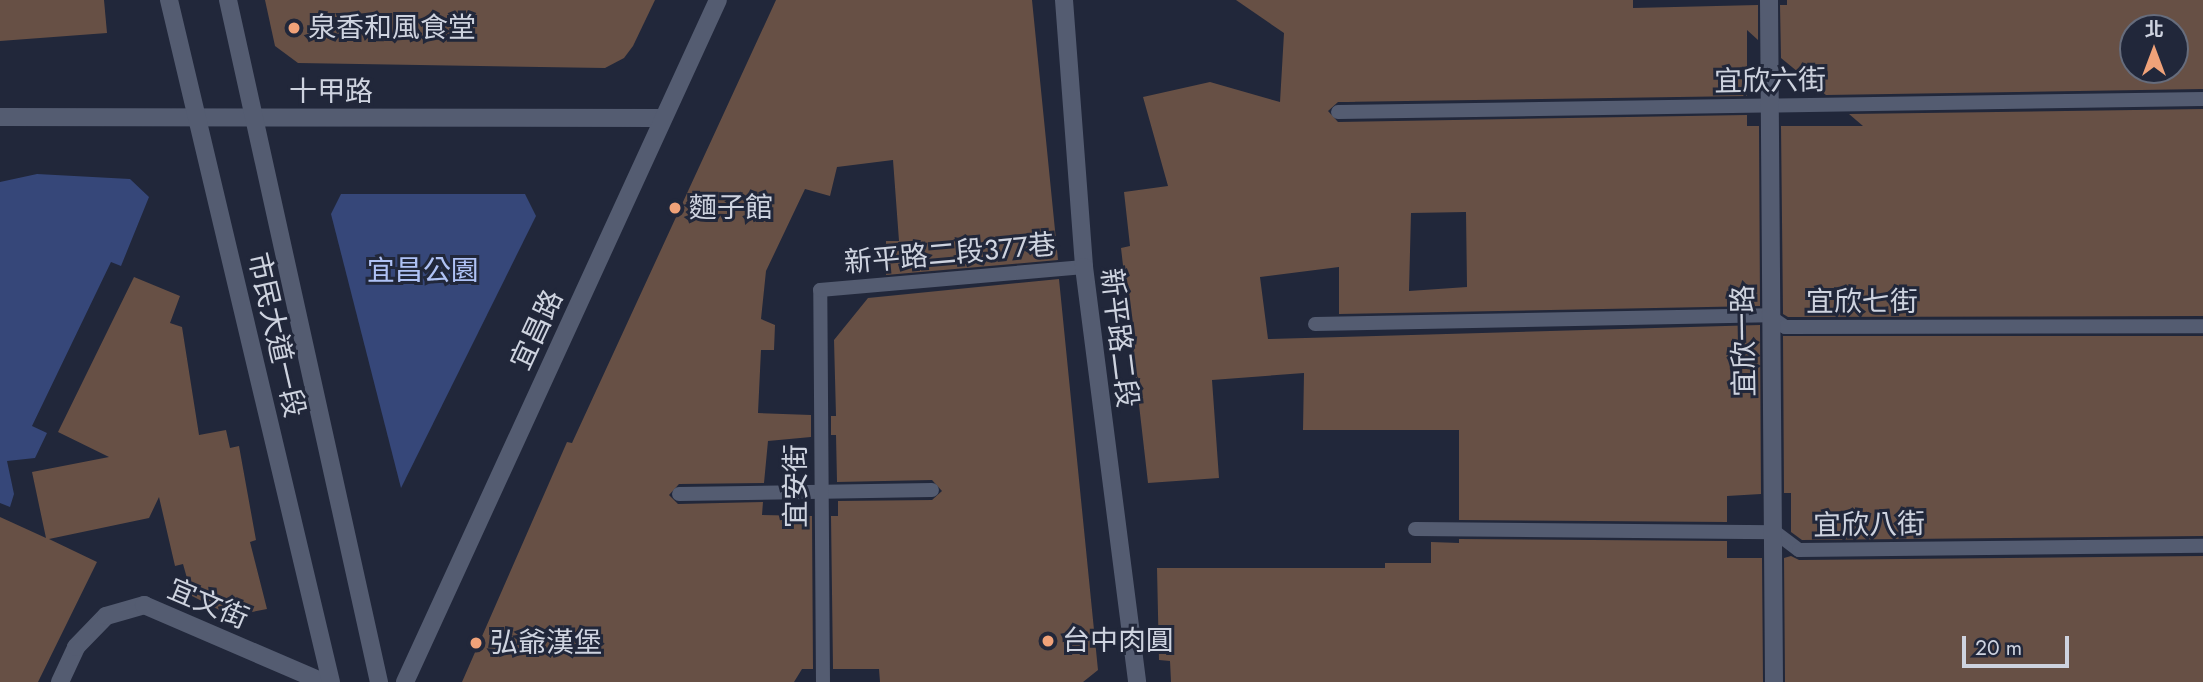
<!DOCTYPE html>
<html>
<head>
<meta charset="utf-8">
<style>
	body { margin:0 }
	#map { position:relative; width:2203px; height:682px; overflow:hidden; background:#21273a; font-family:Jost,"Noto Sans TC",sans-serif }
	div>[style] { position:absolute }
	.green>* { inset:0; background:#364779 }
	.building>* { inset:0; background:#675045 }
	.lane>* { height:14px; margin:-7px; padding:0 7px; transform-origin:7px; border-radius:7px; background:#545c71 }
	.street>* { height:18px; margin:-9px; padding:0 9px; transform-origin:9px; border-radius:9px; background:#545c71 }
	.secondary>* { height:18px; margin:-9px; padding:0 9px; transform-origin:9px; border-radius:9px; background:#545c71 }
	.dots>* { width:19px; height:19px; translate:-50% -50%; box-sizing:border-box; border:4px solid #21273a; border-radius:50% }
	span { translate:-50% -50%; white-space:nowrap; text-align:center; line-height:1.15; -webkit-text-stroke:6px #21273a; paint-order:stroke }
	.poi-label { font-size:28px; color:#ced3df }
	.left { translate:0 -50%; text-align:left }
	.street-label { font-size:28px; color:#ced3df }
	.park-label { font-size:28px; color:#afc2f5 }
	.north { position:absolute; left:2119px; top:14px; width:70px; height:70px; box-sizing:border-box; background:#21273a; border:2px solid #666c7c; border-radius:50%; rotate:0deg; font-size:19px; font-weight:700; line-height:28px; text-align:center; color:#ced3df }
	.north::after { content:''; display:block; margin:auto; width:24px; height:32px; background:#f0a279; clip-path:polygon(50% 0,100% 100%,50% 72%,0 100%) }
	.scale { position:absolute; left:1962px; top:636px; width:107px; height:32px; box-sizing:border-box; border:4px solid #ced3df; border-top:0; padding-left:9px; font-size:21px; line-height:24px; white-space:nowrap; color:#ced3df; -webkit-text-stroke:5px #21273a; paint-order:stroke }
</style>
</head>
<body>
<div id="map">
	<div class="green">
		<i style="clip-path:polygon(37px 174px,130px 179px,149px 197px,121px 266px,111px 262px,32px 426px,47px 433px,35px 458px,7px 461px,14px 494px,10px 507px,0 503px,0 182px)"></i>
		<i style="clip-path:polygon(341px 194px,525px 194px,536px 216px,401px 488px,331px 214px)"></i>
	</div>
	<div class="building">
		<i style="clip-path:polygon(0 0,104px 0,107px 33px,0 41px)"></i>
		<i style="clip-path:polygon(265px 0,655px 0,633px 46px,624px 58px,605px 68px,298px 63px,275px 46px)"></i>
		<i style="clip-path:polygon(776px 0,1032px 0,1058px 260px,886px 275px,886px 241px,899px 241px,893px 160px,837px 167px,830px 196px,805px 189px,766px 271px,761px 319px,775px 325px,774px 350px,761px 350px,758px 413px,811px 415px,811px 437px,768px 441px,764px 483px,679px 484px,669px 495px,678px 504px,763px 502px,762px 515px,812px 516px,813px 669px,802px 669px,794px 682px,462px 682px,567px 442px,572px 443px)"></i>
		<i style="clip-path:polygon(evenodd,1236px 0,1633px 0,1633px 8px,1758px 5px,1758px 40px,1747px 30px,1747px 96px,1338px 102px,1328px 111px,1338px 122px,1747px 115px,1747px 126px,1759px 126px,1760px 306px,1339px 314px,1339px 267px,1260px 277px,1268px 339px,1760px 325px,1761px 494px,1727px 496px,1727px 522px,1459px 520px,1459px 430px,1303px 430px,1304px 373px,1212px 380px,1219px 478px,1148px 483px,1121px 248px,1130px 246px,1124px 192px,1168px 186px,1143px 97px,1210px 82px,1280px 102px,1284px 33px,1236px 0,1466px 212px,1467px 287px,1409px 291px,1411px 213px,1466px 212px)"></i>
		<i style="clip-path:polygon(evenodd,1787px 0,2203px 0,2203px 89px,1826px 95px,1781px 58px,1780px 5px,1787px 5px,1787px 0,2133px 28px,2175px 28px,2175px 70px,2133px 70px,2133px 28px)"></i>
		<i style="clip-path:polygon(2203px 109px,2203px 316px,1788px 317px,1783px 314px,1781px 126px,1863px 126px,1849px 114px)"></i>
		<i style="clip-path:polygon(134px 277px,180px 296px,170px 323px,182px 327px,199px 435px,226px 430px,230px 448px,239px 446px,256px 540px,250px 542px,267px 609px,231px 616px,192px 596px,183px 564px,175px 566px,159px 497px,149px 518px,49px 539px,97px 562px,38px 682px,0 682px,0 517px,46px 538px,32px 472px,109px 457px,58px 432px)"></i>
		<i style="clip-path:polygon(1059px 279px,1098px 670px,1083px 682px,880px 682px,879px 669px,833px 669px,831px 516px,838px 516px,838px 501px,932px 500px,942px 491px,932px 480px,837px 482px,836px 435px,831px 435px,831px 416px,836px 416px,834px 340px,868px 298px)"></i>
		<i style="clip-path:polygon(1783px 336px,2203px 336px,2203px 536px,1802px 540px,1791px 532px,1791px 493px,1784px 493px)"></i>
		<i style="clip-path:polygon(1459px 539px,1727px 541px,1727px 558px,1762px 558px,1763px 682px,1171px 682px,1170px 661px,1159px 660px,1157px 568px,1385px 568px,1385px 563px,1431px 563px,1431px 542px,1459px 543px)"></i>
		<i style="clip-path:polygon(1791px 556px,1799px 560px,2203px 556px,2203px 682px,1785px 682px,1784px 558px)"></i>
	</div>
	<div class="lane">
		<i style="left:1338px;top:112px;width:865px;rotate:-0.86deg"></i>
		<i style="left:1315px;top:324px;width:453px;rotate:-1.1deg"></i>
		<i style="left:1768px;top:315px;width:21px;rotate:35deg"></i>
		<i style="left:1785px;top:327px;width:418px;rotate:-0.1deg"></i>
		<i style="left:679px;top:494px;width:253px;rotate:-0.9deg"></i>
		<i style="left:1415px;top:529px;width:360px;rotate:0.5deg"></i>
		<i style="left:1775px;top:532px;width:30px;rotate:37deg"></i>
		<i style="left:1799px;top:550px;width:404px;rotate:-0.6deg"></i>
		<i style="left:823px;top:682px;width:392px;rotate:-90.4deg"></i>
		<i style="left:820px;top:290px;width:265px;rotate:-5deg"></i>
	</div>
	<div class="street">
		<i style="left:1064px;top:0;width:268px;rotate:85.7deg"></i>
		<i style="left:1084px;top:267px;width:418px;rotate:82.7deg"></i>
		<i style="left:1769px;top:0;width:682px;rotate:89.58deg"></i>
		<i style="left:0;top:117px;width:663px;rotate:0.09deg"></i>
		<i style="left:60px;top:682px;width:38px;rotate:-65deg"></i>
		<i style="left:76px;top:647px;width:43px;rotate:-45.9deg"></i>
		<i style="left:106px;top:616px;width:40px;rotate:-16deg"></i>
		<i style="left:144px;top:605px;width:195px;rotate:23.3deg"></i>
	</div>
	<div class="secondary">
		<i style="left:169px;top:0;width:701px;rotate:76.64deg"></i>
		<i style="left:228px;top:0;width:699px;rotate:77.52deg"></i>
		<i style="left:405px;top:682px;width:750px;rotate:-65.35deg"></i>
	</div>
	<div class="dots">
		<i style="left:294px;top:28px;background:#f0a279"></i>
		<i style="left:675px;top:208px;background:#f0a279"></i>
		<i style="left:1048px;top:641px;background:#f0a279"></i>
		<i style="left:476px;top:643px;background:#f0a279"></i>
	</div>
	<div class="poi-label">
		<span class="left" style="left:308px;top:28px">泉香和風食堂</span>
		<span class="left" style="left:689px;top:208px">麵子館</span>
		<span class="left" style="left:1062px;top:641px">台中肉圓</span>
		<span class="left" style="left:490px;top:643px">弘爺漢堡</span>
	</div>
	<div class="street-label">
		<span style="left:1770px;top:81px;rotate:-1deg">宜欣六街</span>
		<span style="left:331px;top:92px">十甲路</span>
		<span style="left:950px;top:254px;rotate:-5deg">新平路二段377巷</span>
		<span style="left:1862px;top:302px">宜欣七街</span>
		<span style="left:537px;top:330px;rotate:-65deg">宜昌路</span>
		<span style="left:276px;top:335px;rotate:77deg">市民大道一段</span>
		<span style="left:1119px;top:338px;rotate:83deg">新平路二段</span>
		<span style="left:1744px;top:341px;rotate:-91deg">宜欣一路</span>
		<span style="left:796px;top:486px;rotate:-90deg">宜安街</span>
		<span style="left:1869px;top:525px;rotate:-1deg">宜欣八街</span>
		<span style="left:208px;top:604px;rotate:23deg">宜文街</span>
	</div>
	<div class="park-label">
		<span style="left:423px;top:271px">宜昌公園</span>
	</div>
	<div class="north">北</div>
	<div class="scale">20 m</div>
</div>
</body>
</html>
